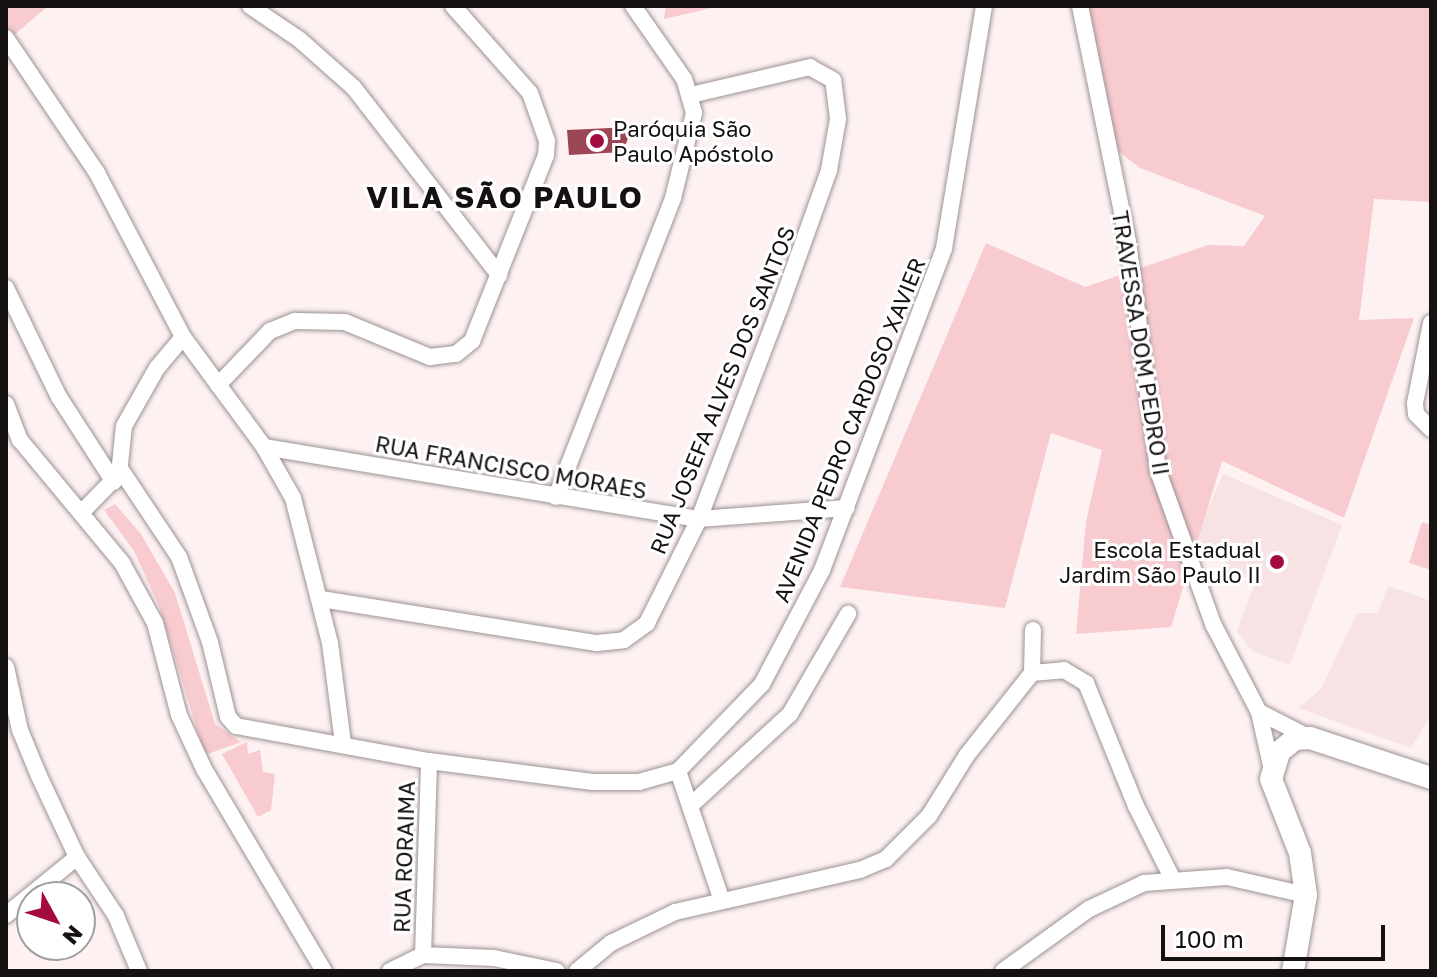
<!DOCTYPE html>
<html>
<head>
<meta charset="utf-8">
<style>
	body { margin:0 }
	#map { position:relative; width:1437px; height:977px; overflow:hidden; background:#fdf1f2; font-family:"Golos Text",sans-serif }
	div>[style] { position:absolute }
	.built>* { inset:0; background:#f7e2e4 }
	.green>* { inset:0; background:#f8cbd0 }
	.building>* { inset:0; background:#9b4555 }
	.roads { filter:drop-shadow(0 0 2px #9d9293) drop-shadow(0 0 2px #9d9293) }
	.street>* { height:16px; margin:-8px; padding:0 8px; transform-origin:8px; border-radius:8px; background:#fff }
	.secondary>* { height:22px; margin:-11px; padding:0 11px; transform-origin:11px; border-radius:11px; background:#fff }
	.dots>* { width:22px; height:22px; translate:-50% -50%; box-sizing:border-box; border:4px solid #fff; border-radius:50% }
	span { translate:-50% -50%; white-space:nowrap; text-align:center; line-height:1.15; -webkit-text-stroke:6px #fff; paint-order:stroke }
	.poi-label { font-size:22px; color:#151111 }
	.left { translate:0 -50%; text-align:left }
	.right { translate:-100% -50%; text-align:right }
	.street-label { font-size:22px; color:#151111 }
	.district-label { font-size:30px; color:#151111; font-weight:700; letter-spacing:2px }
	.frame { position:absolute; inset:0; border:8px solid #151111; pointer-events:none }
	.north { position:absolute; left:16px; top:881px; width:80px; height:80px; box-sizing:border-box; background:#fff; border:2px solid #a1a0a0; border-radius:50%; rotate:130deg; font-size:22px; font-weight:700; line-height:32px; text-align:center; color:#151111 }
	.north::after { content:''; display:block; margin:auto; width:28px; height:36px; background:#a40940; clip-path:polygon(50% 0,100% 100%,50% 72%,0 100%) }
	.scale { position:absolute; left:1161px; top:925px; width:224px; height:36px; box-sizing:border-box; border:4px solid #151111; border-top:0; padding-left:10px; font-size:24px; line-height:28px; white-space:nowrap; color:#151111; -webkit-text-stroke:6px #fff; paint-order:stroke }
</style>
</head>
<body>
<div id="map">
	<div class="built">
		<i style="clip-path:polygon(1223px 474px,1342px 525px,1290px 665px,1252px 651px,1237px 631px,1256px 580px,1223px 570px,1229px 555px,1195px 539px)"></i>
		<i style="clip-path:polygon(1388px 586px,1431px 601px,1431px 715px,1411px 748px,1298px 708px,1321px 689px,1357px 613px,1378px 613px)"></i>
	</div>
	<div class="green">
		<i style="clip-path:polygon(6px 6px,48px 6px,13px 36px,6px 25px)"></i>
		<i style="clip-path:polygon(666px 6px,720px 6px,664px 19px)"></i>
		<i style="clip-path:polygon(1089px 6px,1431px 6px,1431px 202px,1374px 199px,1359px 320px,1414px 318px,1344px 518px,1222px 461px,1171px 627px,1076px 634px,1086px 522px,1102px 450px,1051px 433px,1005px 608px,840px 587px,986px 243px,1085px 287px,1208px 245px,1244px 246px,1265px 216px,1140px 168px,1118px 151px)"></i>
		<i style="clip-path:polygon(115px 504px,141px 534px,175px 593px,215px 724px,241px 742px,205px 755px,159px 606px,134px 551px,104px 510px)"></i>
		<i style="clip-path:polygon(1422px 522px,1431px 525px,1431px 570px,1409px 563px)"></i>
		<i style="clip-path:polygon(247px 742px,248px 754px,260px 750px,263px 772px,275px 774px,271px 810px,258px 817px,222px 754px)"></i>
	</div>
	<div class="building">
		<i style="clip-path:polygon(632px 127px,623px 152px,569px 155px,567px 130px)"></i>
	</div>
	<div class="roads">
		<div class="street">
			<i style="left:250px;top:6px;width:60px;rotate:34.2deg"></i>
			<i style="left:300px;top:40px;width:72px;rotate:41.6deg"></i>
			<i style="left:354px;top:88px;width:237px;rotate:52.2deg"></i>
			<i style="left:1080px;top:6px;width:241px;rotate:78.5deg"></i>
			<i style="left:1128px;top:242px;width:231px;rotate:82.5deg"></i>
			<i style="left:1158px;top:471px;width:163px;rotate:70.2deg"></i>
			<i style="left:1213px;top:624px;width:99px;rotate:62.4deg"></i>
			<i style="left:1259px;top:712px;width:59px;rotate:77.4deg"></i>
			<i style="left:6px;top:38px;width:163px;rotate:56deg"></i>
			<i style="left:97px;top:173px;width:185px;rotate:62.3deg"></i>
			<i style="left:183px;top:337px;width:137px;rotate:53.6deg"></i>
			<i style="left:264px;top:447px;width:59px;rotate:60.4deg"></i>
			<i style="left:293px;top:498px;width:150px;rotate:75.7deg"></i>
			<i style="left:330px;top:643px;width:101px;rotate:82.6deg"></i>
			<i style="left:6px;top:288px;width:121px;rotate:64.1deg"></i>
			<i style="left:59px;top:397px;width:101px;rotate:57.1deg"></i>
			<i style="left:1431px;top:323px;width:82px;rotate:101.3deg"></i>
			<i style="left:1415px;top:403px;width:11px;rotate:85deg"></i>
			<i style="left:1416px;top:414px;width:21px;rotate:45deg"></i>
			<i style="left:218px;top:385px;width:75px;rotate:-46.1deg"></i>
			<i style="left:270px;top:331px;width:27px;rotate:-22deg"></i>
			<i style="left:295px;top:321px;width:50px;rotate:1.1deg"></i>
			<i style="left:345px;top:322px;width:92px;rotate:22.4deg"></i>
			<i style="left:430px;top:357px;width:26px;rotate:-7deg"></i>
			<i style="left:456px;top:354px;width:21px;rotate:-39deg"></i>
			<i style="left:472px;top:341px;width:200px;rotate:-68.3deg"></i>
			<i style="left:546px;top:155px;width:14px;rotate:-86deg"></i>
			<i style="left:547px;top:141px;width:51px;rotate:-109.5deg"></i>
			<i style="left:530px;top:93px;width:116px;rotate:-131.5deg"></i>
			<i style="left:6px;top:404px;width:39px;rotate:69deg"></i>
			<i style="left:20px;top:440px;width:160px;rotate:50.3deg"></i>
			<i style="left:122px;top:563px;width:68px;rotate:61.2deg"></i>
			<i style="left:155px;top:623px;width:95px;rotate:75.4deg"></i>
			<i style="left:179px;top:715px;width:60px;rotate:65.2deg"></i>
			<i style="left:204px;top:769px;width:235px;rotate:59.3deg"></i>
			<i style="left:264px;top:447px;width:441px;rotate:9.4deg"></i>
			<i style="left:699px;top:519px;width:148px;rotate:-4.3deg"></i>
			<i style="left:121px;top:470px;width:105px;rotate:56.3deg"></i>
			<i style="left:179px;top:557px;width:90px;rotate:70deg"></i>
			<i style="left:210px;top:642px;width:77px;rotate:76.5deg"></i>
			<i style="left:228px;top:717px;width:12px;rotate:48deg"></i>
			<i style="left:236px;top:726px;width:196px;rotate:10.3deg"></i>
			<i style="left:429px;top:761px;width:165px;rotate:7.3deg"></i>
			<i style="left:593px;top:782px;width:46px"></i>
			<i style="left:639px;top:782px;width:41px;rotate:-15.8deg"></i>
			<i style="left:678px;top:771px;width:121px;rotate:-46deg"></i>
			<i style="left:762px;top:684px;width:129px;rotate:-62.2deg"></i>
			<i style="left:822px;top:570px;width:344px;rotate:-69.2deg"></i>
			<i style="left:944px;top:248px;width:245px;rotate:-80.6deg"></i>
			<i style="left:556px;top:497px;width:321px;rotate:-68.6deg"></i>
			<i style="left:673px;top:198px;width:88px;rotate:-76.1deg"></i>
			<i style="left:694px;top:113px;width:35px;rotate:-106deg"></i>
			<i style="left:684px;top:79px;width:89px;rotate:-124.9deg"></i>
			<i style="left:83px;top:511px;width:52px;rotate:-45.8deg"></i>
			<i style="left:119px;top:474px;width:48px;rotate:-84.1deg"></i>
			<i style="left:124px;top:426px;width:67px;rotate:-60.4deg"></i>
			<i style="left:157px;top:368px;width:40px;rotate:-50deg"></i>
			<i style="left:321px;top:599px;width:279px;rotate:9.1deg"></i>
			<i style="left:597px;top:643px;width:27px;rotate:-6deg"></i>
			<i style="left:624px;top:640px;width:29px;rotate:-36deg"></i>
			<i style="left:647px;top:623px;width:116px;rotate:-63.4deg"></i>
			<i style="left:699px;top:519px;width:224px;rotate:-69.1deg"></i>
			<i style="left:779px;top:310px;width:149px;rotate:-70.3deg"></i>
			<i style="left:829px;top:170px;width:52px;rotate:-80deg"></i>
			<i style="left:838px;top:119px;width:39px;rotate:-97deg"></i>
			<i style="left:833px;top:80px;width:26px;rotate:-151deg"></i>
			<i style="left:810px;top:67px;width:122px;rotate:166.8deg"></i>
			<i style="left:6px;top:667px;width:65px;rotate:77.5deg"></i>
			<i style="left:20px;top:730px;width:50px;rotate:67.6deg"></i>
			<i style="left:39px;top:776px;width:89px;rotate:64.9deg"></i>
			<i style="left:77px;top:857px;width:71px;rotate:56.5deg"></i>
			<i style="left:116px;top:916px;width:60px;rotate:67.3deg"></i>
			<i style="left:1032px;top:673px;width:32px;rotate:-5deg"></i>
			<i style="left:1064px;top:670px;width:26px;rotate:31deg"></i>
			<i style="left:1086px;top:683px;width:133px;rotate:67.9deg"></i>
			<i style="left:1136px;top:806px;width:80px;rotate:63.4deg"></i>
			<i style="left:1259px;top:712px;width:57px;rotate:27deg"></i>
			<i style="left:678px;top:771px;width:137px;rotate:71.3deg"></i>
			<i style="left:690px;top:806px;width:136px;rotate:-42.6deg"></i>
			<i style="left:790px;top:714px;width:116px;rotate:-59.9deg"></i>
			<i style="left:6px;top:915px;width:92px;rotate:-39.2deg"></i>
			<i style="left:423px;top:955px;width:194px;rotate:-88.2deg"></i>
			<i style="left:390px;top:971px;width:37px;rotate:-26deg"></i>
			<i style="left:423px;top:955px;width:71px;rotate:2.4deg"></i>
			<i style="left:494px;top:958px;width:64px;rotate:11.7deg"></i>
			<i style="left:577px;top:971px;width:44px;rotate:-39.5deg"></i>
			<i style="left:611px;top:943px;width:71px;rotate:-25.8deg"></i>
			<i style="left:675px;top:912px;width:190px;rotate:-12.8deg"></i>
			<i style="left:860px;top:870px;width:28px;rotate:-23deg"></i>
			<i style="left:886px;top:859px;width:61px;rotate:-45deg"></i>
			<i style="left:929px;top:816px;width:72px;rotate:-58.1deg"></i>
			<i style="left:967px;top:755px;width:105px;rotate:-51.6deg"></i>
			<i style="left:1032px;top:673px;width:43px;rotate:-88.7deg"></i>
			<i style="left:1003px;top:971px;width:106px;rotate:-35.8deg"></i>
			<i style="left:1089px;top:909px;width:61px;rotate:-25.3deg"></i>
			<i style="left:1144px;top:883px;width:83px;rotate:-4.1deg"></i>
			<i style="left:1227px;top:877px;width:81px;rotate:12.8deg"></i>
		</div>
		<div class="secondary">
			<i style="left:1293px;top:971px;width:77px;rotate:-80.3deg"></i>
			<i style="left:1306px;top:895px;width:42px;rotate:-98.1deg"></i>
			<i style="left:1300px;top:853px;width:79px;rotate:-111.4deg"></i>
			<i style="left:1271px;top:779px;width:28px;rotate:-73deg"></i>
			<i style="left:1279px;top:752px;width:21px;rotate:-39deg"></i>
			<i style="left:1295px;top:739px;width:15px;rotate:-4deg"></i>
			<i style="left:1310px;top:738px;width:127px;rotate:18.3deg"></i>
		</div>
	</div>
	<div class="dots">
		<i style="left:597px;top:141px;background:#a40940"></i>
		<i style="left:1277px;top:562px;background:#a40940"></i>
	</div>
	<div class="poi-label">
		<span class="left" style="left:613px;top:141px">Paróquia São<br>Paulo Apóstolo</span>
		<span class="right" style="left:1261px;top:562px">Escola Estadual<br>Jardim São Paulo II</span>
	</div>
	<div class="street-label">
		<span style="left:1141px;top:343px;rotate:81deg">TRAVESSA DOM PEDRO II</span>
		<span style="left:722px;top:390px;rotate:-68deg">RUA JOSEFA ALVES DOS SANTOS</span>
		<span style="left:849px;top:430px;rotate:-68deg">AVENIDA PEDRO CARDOSO XAVIER</span>
		<span style="left:511px;top:467px;rotate:10deg">RUA FRANCISCO MORAES</span>
		<span style="left:404px;top:857px;rotate:-88deg">RUA RORAIMA</span>
	</div>
	<div class="district-label">
		<span style="left:505px;top:197px">VILA SÃO PAULO</span>
	</div>
	<div class="frame"></div>
	<div class="north">N</div>
	<div class="scale">100 m</div>
</div>
</body>
</html>
